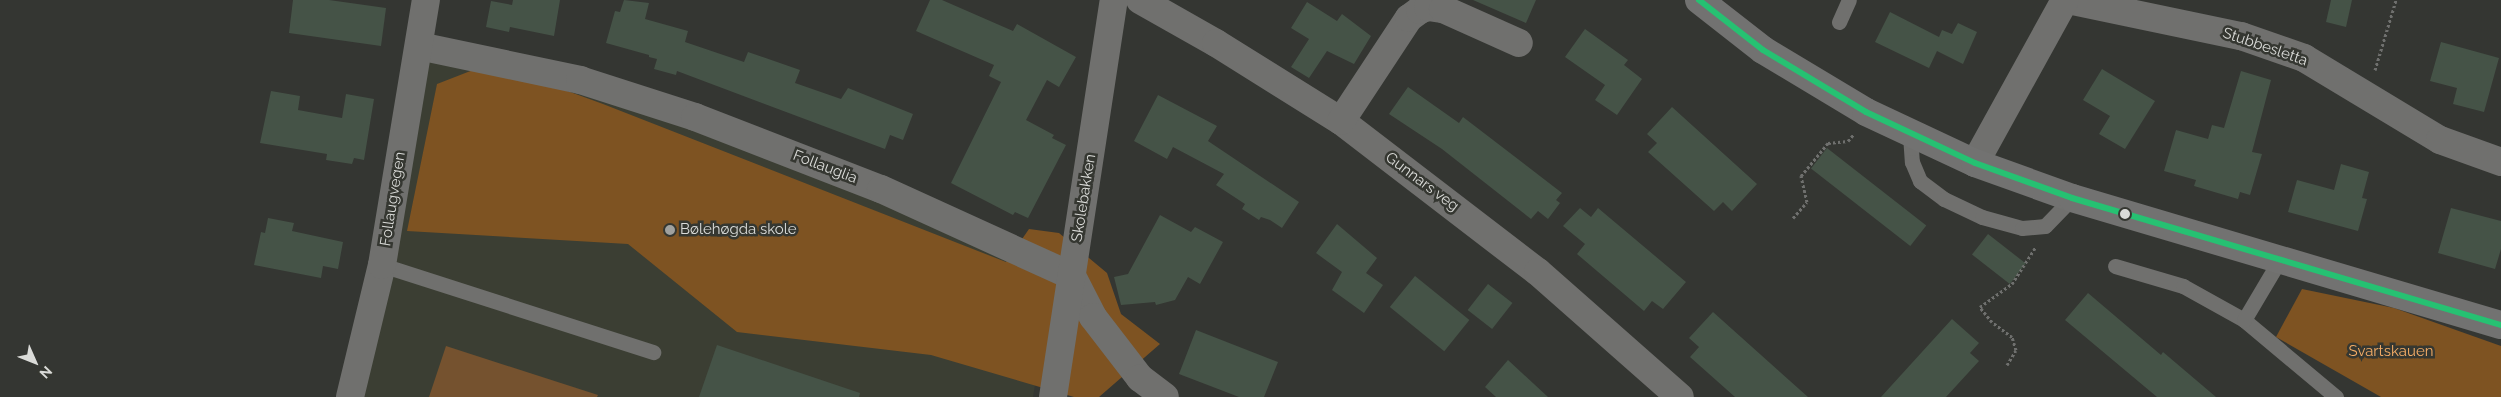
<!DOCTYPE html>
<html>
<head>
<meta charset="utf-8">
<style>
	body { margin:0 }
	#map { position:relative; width:2501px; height:397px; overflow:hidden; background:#343632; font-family:Raleway,sans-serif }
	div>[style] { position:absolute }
	.built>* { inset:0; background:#3b3e33 }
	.green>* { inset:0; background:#75522f }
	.forest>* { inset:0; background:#7e5322 }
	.building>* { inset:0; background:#455347; transform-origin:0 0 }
	.path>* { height:3px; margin-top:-1.5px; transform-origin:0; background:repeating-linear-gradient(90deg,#6f706e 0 2.5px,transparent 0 5px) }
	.lane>* { height:15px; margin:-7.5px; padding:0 7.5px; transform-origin:7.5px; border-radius:7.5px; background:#70706e }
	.street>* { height:28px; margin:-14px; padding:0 14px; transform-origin:14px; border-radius:14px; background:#70706e }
	.secondary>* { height:28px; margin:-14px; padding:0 14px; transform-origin:14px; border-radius:14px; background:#727271 }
	.bus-1>* { height:6px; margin:-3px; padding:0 3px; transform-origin:3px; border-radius:3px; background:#26c172 }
	.dots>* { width:14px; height:14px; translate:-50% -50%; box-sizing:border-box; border:2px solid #353731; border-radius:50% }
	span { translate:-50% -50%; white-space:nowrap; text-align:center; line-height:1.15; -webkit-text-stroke:5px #353731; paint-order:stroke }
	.street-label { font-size:15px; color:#dadbd8 }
	.poi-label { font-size:15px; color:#dadbd8 }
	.left { translate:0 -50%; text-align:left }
	.park-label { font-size:15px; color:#f5ad67 }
	.north { position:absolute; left:10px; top:337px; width:50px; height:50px; -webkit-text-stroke:4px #353731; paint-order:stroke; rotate:134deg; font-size:14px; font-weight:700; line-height:20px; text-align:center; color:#dadbd8 }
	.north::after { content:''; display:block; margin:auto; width:18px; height:22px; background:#dadbd8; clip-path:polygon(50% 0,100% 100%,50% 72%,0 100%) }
</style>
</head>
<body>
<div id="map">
	<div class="built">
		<i style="clip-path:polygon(419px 46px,695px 117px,1026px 270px,1049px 299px,1033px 397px,346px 397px)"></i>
	</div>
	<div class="green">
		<i style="clip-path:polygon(446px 346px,598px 395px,597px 397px,429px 397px)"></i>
	</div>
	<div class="forest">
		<i style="clip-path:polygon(491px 63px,603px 104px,1006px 262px,1029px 229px,1059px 233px,1107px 273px,1121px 314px,1160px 344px,1099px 397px,1074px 397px,931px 355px,737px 332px,628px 244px,407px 231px,437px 84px)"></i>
		<i style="clip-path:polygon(2302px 289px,2394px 308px,2501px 346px,2501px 397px,2381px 397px,2276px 337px)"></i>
	</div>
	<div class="building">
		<i style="clip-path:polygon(293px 0,329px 0,386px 8px,381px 46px,289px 33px)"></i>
		<i style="clip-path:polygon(513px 0,560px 0,554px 36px,510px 27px,509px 32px,486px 27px,491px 1px,512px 5px)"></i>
		<i style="clip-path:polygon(624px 0,649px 3px,645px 19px,688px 31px,685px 42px,744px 62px,748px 52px,800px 70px,795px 83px,841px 99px,848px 88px,913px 114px,903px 140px,890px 135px,885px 149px,677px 71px,676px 75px,654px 69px,657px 59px,649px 57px,649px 55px,606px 43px,615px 11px,620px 12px)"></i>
		<i style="clip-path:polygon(930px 0,942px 0,1013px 31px,1017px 24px,1076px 57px,1059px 87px,1047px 80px,1026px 120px,1054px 135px,1052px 138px,1066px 145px,1028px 218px,1015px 212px,1013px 215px,951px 183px,1001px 82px,989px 76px,994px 65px,916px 31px)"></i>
		<i style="clip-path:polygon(1473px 0,1536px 0,1526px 23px)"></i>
		<i style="clip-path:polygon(2331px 0,2352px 0,2346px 27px,2326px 22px)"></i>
		<i style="clip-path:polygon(1307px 2px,1337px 21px,1342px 14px,1371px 36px,1354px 64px,1327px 51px,1309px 78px,1291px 67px,1309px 39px,1291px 28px)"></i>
		<i style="clip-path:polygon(1890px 12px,1939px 37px,1942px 30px,1952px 34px,1958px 23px,1977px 32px,1963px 64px,1937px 51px,1929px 68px,1875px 42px)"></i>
		<i style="clip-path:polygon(1585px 29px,1628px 60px,1624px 65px,1642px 79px,1617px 115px,1595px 100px,1605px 85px,1565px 57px)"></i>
		<i style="clip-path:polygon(2441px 42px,2499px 58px,2484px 112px,2453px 104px,2457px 88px,2430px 81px)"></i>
		<i style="clip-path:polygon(2102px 69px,2155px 101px,2125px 149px,2099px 134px,2110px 116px,2083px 100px)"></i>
		<i style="clip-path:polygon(2241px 71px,2271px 80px,2252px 152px,2262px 154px,2250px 195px,2240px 192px,2238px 199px,2194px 186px,2196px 180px,2164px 171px,2176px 130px,2208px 139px,2212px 125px,2224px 128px)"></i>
		<i style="clip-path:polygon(1408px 87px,1459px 123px,1463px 117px,1562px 193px,1556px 200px,1560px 203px,1548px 219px,1538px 211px,1531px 219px,1442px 149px,1389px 114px)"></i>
		<i style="clip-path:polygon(271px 91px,300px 96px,298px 110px,342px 118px,346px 94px,374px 99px,364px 160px,354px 158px,352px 164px,326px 160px,327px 154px,260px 143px)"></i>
		<i style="clip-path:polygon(1158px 95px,1217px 126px,1208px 141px,1299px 202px,1282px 228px,1270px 220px,1261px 217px,1259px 220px,1242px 209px,1245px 204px,1216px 185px,1224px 174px,1173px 147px,1167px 159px,1134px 141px)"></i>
		<i style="clip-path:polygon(1672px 107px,1757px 184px,1732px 211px,1723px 202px,1714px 211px,1648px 152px,1657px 143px,1647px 134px)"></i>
		<i style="left:1827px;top:148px;width:126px;height:26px;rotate:38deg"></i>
		<i style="clip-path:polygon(2341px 164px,2369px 172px,2362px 198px,2367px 199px,2358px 231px,2288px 212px,2297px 180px,2334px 190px)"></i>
		<i style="clip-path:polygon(1580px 208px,1591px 217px,1598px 208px,1686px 282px,1663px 309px,1652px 301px,1644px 311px,1577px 254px,1585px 244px,1563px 226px)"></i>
		<i style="clip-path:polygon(2451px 208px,2501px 221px,2501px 249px,2495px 269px,2438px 253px)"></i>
		<i style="clip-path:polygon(1160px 215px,1191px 232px,1195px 227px,1223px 242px,1200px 284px,1188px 277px,1175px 300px,1156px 305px,1155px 302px,1121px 305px,1114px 277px,1128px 274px)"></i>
		<i style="clip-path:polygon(268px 218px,294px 223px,292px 231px,343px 242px,338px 269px,323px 266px,321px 278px,254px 265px,261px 232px,265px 233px)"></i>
		<i style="clip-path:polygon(1337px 224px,1377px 258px,1366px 273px,1383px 285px,1364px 313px,1332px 290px,1342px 272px,1316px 253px)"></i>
		<i style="left:1988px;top:234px;width:48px;height:26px;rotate:38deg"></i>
		<i style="left:1415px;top:276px;width:70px;height:40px;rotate:39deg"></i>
		<i style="left:1488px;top:284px;width:31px;height:33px;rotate:38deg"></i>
		<i style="clip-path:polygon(2088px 293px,2161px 355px,2163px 352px,2216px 397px,2157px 397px,2065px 320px)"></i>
		<i style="clip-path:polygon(1713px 312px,1808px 397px,1735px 397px,1690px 357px,1699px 347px,1689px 338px)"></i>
		<i style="clip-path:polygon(1952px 319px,1979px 343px,1970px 353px,1979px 361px,1946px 397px,1881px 397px)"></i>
		<i style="clip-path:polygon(1196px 330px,1278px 362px,1264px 397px,1239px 397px,1179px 374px)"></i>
		<i style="clip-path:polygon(717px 345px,860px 393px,859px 397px,699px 397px)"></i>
		<i style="clip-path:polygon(1508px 360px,1548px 397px,1496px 397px,1485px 387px)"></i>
	</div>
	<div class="path">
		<i style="left:2375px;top:70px;width:73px;rotate:-73.3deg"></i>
		<i style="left:1793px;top:218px;width:21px;rotate:-49deg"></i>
		<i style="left:1807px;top:202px;width:27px;rotate:-103deg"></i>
		<i style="left:1801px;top:176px;width:43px;rotate:-50.7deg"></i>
		<i style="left:1828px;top:143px;width:20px;rotate:-6deg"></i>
		<i style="left:1848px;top:141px;width:8px;rotate:-50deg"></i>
		<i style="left:2007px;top:365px;width:17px;rotate:-59deg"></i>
		<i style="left:2016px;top:350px;width:14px;rotate:-107deg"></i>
		<i style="left:2012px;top:337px;width:25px;rotate:-143deg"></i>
		<i style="left:1992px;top:322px;width:19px;rotate:-129deg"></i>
		<i style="left:1980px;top:307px;width:39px;rotate:-36deg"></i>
		<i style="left:2012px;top:284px;width:43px;rotate:-57.4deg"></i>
	</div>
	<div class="lane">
		<i style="left:1839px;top:22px;width:24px;rotate:-66deg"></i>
		<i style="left:1910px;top:135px;width:27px;rotate:86deg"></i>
		<i style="left:1912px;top:162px;width:21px;rotate:67deg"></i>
		<i style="left:1920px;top:181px;width:30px;rotate:37deg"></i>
		<i style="left:1944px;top:199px;width:42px;rotate:25.3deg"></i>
		<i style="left:1982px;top:217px;width:41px;rotate:15.4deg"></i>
		<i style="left:2022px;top:228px;width:23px;rotate:-5deg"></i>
		<i style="left:2045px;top:226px;width:39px;rotate:-46deg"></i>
		<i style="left:382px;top:265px;width:285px;rotate:17.8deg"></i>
		<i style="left:2115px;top:266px;width:71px;rotate:16.4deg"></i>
		<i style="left:2183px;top:286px;width:70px;rotate:29.1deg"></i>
		<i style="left:2244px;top:320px;width:120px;rotate:39.9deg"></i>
		<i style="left:2244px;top:320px;width:69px;rotate:-59.3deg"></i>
	</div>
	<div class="street">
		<i style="left:1140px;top:0;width:87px;rotate:29.5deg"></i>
		<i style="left:1216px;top:43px;width:147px;rotate:32deg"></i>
		<i style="left:1341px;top:121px;width:248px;rotate:37.5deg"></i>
		<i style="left:1538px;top:272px;width:189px;rotate:41.4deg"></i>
		<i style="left:2068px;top:0;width:177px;rotate:11.8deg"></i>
		<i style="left:2241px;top:36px;width:67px;rotate:19.2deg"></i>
		<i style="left:2304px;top:58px;width:159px;rotate:31.1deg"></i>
		<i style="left:2440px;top:140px;width:65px;rotate:19.8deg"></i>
		<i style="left:419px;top:46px;width:165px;rotate:11.9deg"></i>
		<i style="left:580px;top:80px;width:121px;rotate:17.8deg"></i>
		<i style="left:695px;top:117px;width:199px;rotate:21.2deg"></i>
		<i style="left:881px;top:189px;width:210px;rotate:24.5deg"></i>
		<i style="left:1072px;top:276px;width:46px;rotate:62.9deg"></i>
		<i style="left:1093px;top:317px;width:77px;rotate:52.4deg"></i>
		<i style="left:1140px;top:378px;width:31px;rotate:37deg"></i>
		<i style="left:1341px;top:121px;width:123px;rotate:-56.6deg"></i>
		<i style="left:1409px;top:18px;width:14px;rotate:-36deg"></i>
		<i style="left:1420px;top:10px;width:9px;rotate:-21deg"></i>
		<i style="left:1428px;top:7px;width:15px;rotate:8deg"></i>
		<i style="left:1443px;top:9px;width:83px;rotate:24.1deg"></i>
		<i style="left:1975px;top:163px;width:186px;rotate:-61.1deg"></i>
		<i style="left:350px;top:397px;width:136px;rotate:-76.4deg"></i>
		<i style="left:382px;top:265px;width:269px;rotate:-80.6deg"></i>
		<i style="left:1053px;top:397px;width:402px;rotate:-81.3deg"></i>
	</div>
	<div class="secondary">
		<i style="left:1699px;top:0;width:81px;rotate:38deg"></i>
		<i style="left:1763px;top:50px;width:120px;rotate:31deg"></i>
		<i style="left:1866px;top:112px;width:120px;rotate:25.1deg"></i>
		<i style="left:1975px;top:163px;width:103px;rotate:19.8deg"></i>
		<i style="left:2072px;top:198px;width:447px;rotate:16.5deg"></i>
	</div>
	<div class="bus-1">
		<i style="left:1699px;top:0;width:81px;rotate:38deg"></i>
		<i style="left:1763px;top:50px;width:120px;rotate:31deg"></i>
		<i style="left:1866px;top:112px;width:120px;rotate:25.1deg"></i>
		<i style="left:1975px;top:163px;width:103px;rotate:19.8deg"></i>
		<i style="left:2072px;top:198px;width:447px;rotate:16.5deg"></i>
	</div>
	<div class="dots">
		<i style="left:2125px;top:214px;background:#dadbd8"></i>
		<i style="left:670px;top:230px;background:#a0a19e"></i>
	</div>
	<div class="street-label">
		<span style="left:2265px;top:47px;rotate:19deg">Stubbesletta</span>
		<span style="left:825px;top:167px;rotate:21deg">Follauglia</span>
		<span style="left:1422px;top:182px;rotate:37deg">Gunnars veg</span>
		<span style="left:1084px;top:198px;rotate:-81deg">Skolebakken</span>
		<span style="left:393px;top:199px;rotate:-81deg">Follaugvegen</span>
	</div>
	<div class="poi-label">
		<span class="left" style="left:680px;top:230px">Bølehøgda skole</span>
	</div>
	<div class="park-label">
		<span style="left:2391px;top:352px">Svartskauen</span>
	</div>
	<div class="north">N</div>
</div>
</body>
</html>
